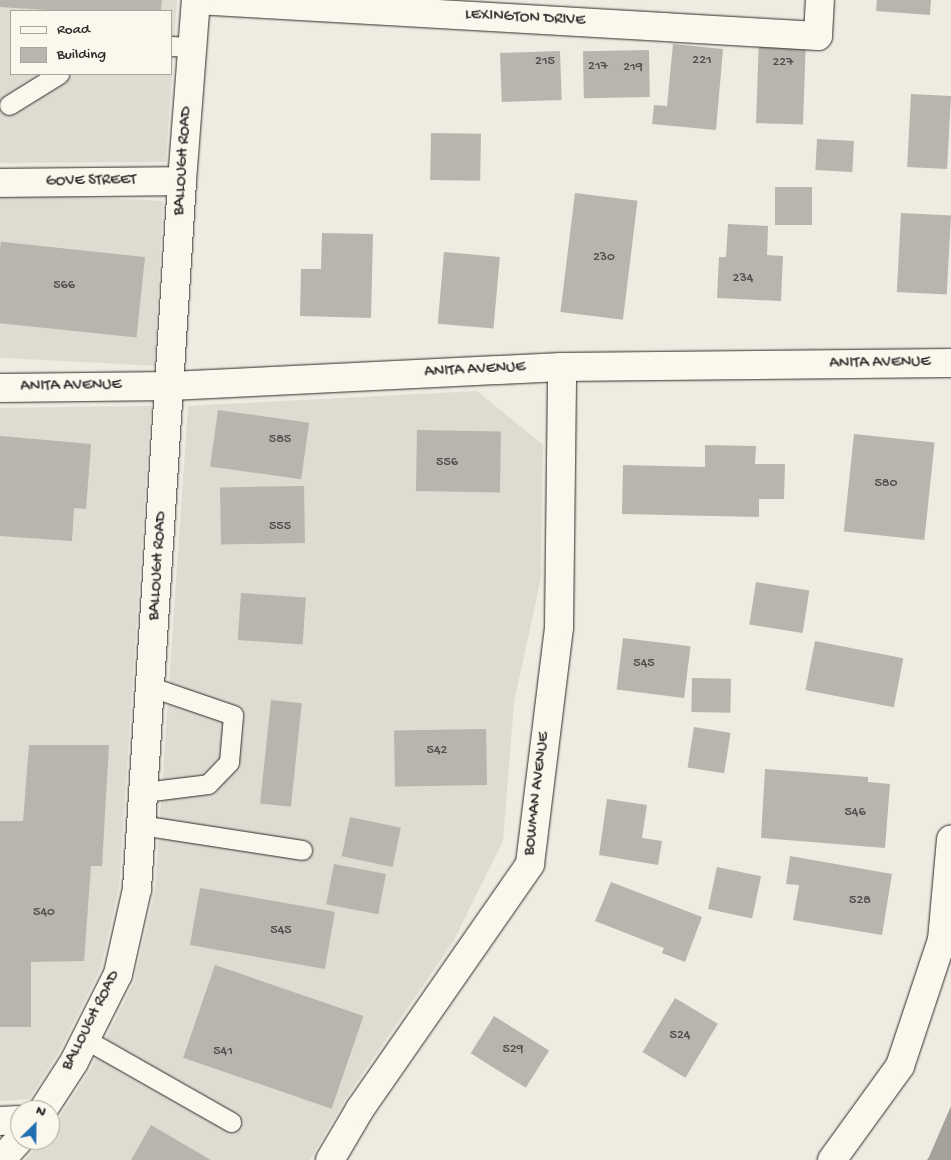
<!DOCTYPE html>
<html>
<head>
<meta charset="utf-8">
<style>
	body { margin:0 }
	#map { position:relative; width:951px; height:1160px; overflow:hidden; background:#eeebe0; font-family:"Gochi Hand",sans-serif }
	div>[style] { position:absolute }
	.built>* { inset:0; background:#dedbd1; transform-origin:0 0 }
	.water>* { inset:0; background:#a4a29a }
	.building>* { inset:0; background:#b8b5ae; transform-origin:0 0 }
	.roads { filter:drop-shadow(0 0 1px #2b2b2b) drop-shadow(0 0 1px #2b2b2b) }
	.service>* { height:19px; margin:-9.5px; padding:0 9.5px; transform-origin:9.5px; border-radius:9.5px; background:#fbf7ec }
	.minor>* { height:28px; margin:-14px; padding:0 14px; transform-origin:14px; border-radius:14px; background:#fbf7ec }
	.tertiary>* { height:28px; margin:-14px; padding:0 14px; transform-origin:14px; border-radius:14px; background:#fbf7ec }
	span { translate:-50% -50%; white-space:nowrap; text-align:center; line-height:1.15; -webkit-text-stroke:5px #fbf7ec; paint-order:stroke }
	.number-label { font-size:14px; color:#4e4e4c }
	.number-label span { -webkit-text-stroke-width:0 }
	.street-label { font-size:16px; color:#2b2b2b }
	.legend { position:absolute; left:10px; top:10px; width:162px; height:65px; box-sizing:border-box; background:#fbf7ec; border:1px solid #a8a59f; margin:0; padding:6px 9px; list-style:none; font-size:15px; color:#2b2b2b }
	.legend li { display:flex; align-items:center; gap:10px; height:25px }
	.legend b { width:25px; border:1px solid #a8a59f }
	.north { position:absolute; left:10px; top:1100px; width:50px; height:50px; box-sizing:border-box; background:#fbf7ec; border:1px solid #a8a59f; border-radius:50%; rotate:23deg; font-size:14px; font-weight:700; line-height:20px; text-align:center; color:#2b2b2b }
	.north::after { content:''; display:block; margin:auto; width:18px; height:22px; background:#1f6fb2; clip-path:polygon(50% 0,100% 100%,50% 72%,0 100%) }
</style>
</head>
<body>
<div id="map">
	<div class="built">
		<i style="clip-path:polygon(evenodd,0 0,177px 0,166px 162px,0 163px,0 0,11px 11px,171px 11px,171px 74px,11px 74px,11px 11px)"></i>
		<i style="left:163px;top:201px;width:165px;height:163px;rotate:93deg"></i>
		<i style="clip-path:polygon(477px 391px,543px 445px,541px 578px,514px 702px,503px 841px,453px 942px,346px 1098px,310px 1160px,25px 1160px,43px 1140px,55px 1138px,55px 1124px,90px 1070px,134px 982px,155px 889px,188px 406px)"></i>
		<i style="clip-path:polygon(151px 406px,119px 888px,101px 968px,59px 1052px,29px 1099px,0 1101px,0 408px)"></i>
	</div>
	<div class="water">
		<i style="clip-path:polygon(951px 1106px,951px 1160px,927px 1160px,929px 1157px)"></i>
	</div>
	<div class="building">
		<i style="clip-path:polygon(0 0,162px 0,161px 11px,62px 11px,0 7px)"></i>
		<i style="clip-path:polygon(877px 0,931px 0,930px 15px,876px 11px)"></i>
		<i style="left:759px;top:37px;width:47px;height:86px;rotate:2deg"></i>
		<i style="clip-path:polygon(673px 44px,723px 49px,716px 130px,652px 124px,654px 105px,667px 106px)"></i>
		<i style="left:649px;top:50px;width:47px;height:66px;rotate:89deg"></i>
		<i style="left:560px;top:51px;width:49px;height:60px;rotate:88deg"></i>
		<i style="left:911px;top:94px;width:40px;height:73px;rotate:3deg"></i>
		<i style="left:431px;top:133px;width:50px;height:47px;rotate:1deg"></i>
		<i style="left:817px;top:139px;width:37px;height:31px;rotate:3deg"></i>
		<i style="left:775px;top:187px;width:37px;height:38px"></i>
		<i style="left:575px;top:193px;width:63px;height:120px;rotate:7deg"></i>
		<i style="left:901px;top:213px;width:50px;height:79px;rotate:3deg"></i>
		<i style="clip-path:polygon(728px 224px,768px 226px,767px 255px,783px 256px,781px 301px,717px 298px,719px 257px,726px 257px)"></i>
		<i style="clip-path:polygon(322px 233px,373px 234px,371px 318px,300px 316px,301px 269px,321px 269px)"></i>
		<i style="left:444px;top:252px;width:56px;height:72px;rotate:5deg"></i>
		<i style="left:145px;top:257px;width:81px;height:145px;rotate:96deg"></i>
		<i style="left:218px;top:410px;width:92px;height:57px;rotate:8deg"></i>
		<i style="left:417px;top:430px;width:84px;height:61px;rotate:1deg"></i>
		<i style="left:854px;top:434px;width:81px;height:98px;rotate:6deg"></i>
		<i style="clip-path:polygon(0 436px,91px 444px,86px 509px,74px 508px,72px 541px,0 536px)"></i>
		<i style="clip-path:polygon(705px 445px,756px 446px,755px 464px,785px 464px,784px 499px,759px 499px,759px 517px,622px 514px,623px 465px,705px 467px)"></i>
		<i style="left:304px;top:486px;width:57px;height:84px;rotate:89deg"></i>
		<i style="left:756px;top:582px;width:54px;height:43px;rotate:9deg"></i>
		<i style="left:241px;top:593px;width:65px;height:47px;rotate:4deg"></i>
		<i style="left:623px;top:638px;width:68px;height:52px;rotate:7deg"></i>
		<i style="left:815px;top:641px;width:90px;height:50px;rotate:11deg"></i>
		<i style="left:692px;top:678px;width:39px;height:34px;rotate:1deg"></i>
		<i style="left:271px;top:700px;width:31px;height:104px;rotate:6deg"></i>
		<i style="left:694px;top:727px;width:37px;height:41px;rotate:9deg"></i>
		<i style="left:486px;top:729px;width:56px;height:92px;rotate:89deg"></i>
		<i style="clip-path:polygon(29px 745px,109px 745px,102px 866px,91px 866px,84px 961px,31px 962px,31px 1027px,0 1027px,0 821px,23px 821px)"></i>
		<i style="clip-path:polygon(765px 769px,868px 777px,868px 782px,890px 784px,885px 848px,761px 838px)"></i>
		<i style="clip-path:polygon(607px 799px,647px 805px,642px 838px,662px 841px,658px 865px,599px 855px)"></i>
		<i style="left:350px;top:817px;width:52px;height:40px;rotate:12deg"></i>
		<i style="clip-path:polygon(790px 856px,892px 874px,882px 935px,793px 920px,799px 885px,786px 884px)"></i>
		<i style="left:334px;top:864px;width:53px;height:41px;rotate:11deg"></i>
		<i style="left:717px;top:867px;width:45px;height:43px;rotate:12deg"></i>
		<i style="clip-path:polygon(611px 882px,702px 917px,685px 962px,662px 953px,664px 948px,595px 921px)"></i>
		<i style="left:200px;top:888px;width:137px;height:58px;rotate:10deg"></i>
		<i style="left:215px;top:965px;width:157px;height:98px;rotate:19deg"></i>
		<i style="left:675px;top:998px;width:50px;height:63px;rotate:31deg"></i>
		<i style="left:494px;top:1016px;width:65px;height:44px;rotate:32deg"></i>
		<i style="clip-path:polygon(151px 1125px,211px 1160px,131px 1160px)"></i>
	</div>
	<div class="roads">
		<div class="service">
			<i style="left:171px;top:46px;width:21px;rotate:3deg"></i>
			<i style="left:9px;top:105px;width:59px;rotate:-31.8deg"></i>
			<i style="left:144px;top:792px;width:64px;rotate:-7.1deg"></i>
			<i style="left:208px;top:784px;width:30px;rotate:-46deg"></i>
			<i style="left:229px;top:762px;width:47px;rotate:-85.1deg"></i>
			<i style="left:233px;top:715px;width:87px;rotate:-161.1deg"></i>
			<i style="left:141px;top:825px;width:163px;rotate:8.8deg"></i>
			<i style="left:85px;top:1039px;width:168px;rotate:29.6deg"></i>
		</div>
		<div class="minor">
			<i style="left:196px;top:0;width:623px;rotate:3.31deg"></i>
			<i style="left:818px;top:36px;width:36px;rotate:-87deg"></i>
			<i style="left:0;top:183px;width:182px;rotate:-0.6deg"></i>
			<i style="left:0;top:388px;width:171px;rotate:-0.7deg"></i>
			<i style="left:171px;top:386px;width:391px;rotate:-2.8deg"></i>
			<i style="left:562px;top:367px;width:389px;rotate:-0.6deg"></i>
			<i style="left:0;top:1121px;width:20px;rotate:-3deg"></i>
			<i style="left:330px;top:1160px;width:59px;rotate:-59.5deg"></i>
			<i style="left:360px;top:1109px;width:298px;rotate:-55.2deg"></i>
			<i style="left:530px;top:864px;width:239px;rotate:-83deg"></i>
			<i style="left:559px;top:627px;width:260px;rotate:-89.3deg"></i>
			<i style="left:832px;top:1160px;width:116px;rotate:-54.1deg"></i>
			<i style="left:900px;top:1066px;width:133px;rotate:-71.6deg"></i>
			<i style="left:942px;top:940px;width:101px;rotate:-84.9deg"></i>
		</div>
		<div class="tertiary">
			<i style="left:43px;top:1110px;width:57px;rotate:-57.1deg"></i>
			<i style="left:74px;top:1062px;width:98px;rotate:-63.4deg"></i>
			<i style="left:118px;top:974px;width:87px;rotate:-77.4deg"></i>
			<i style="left:137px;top:889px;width:709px;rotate:-86.36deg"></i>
			<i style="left:182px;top:181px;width:182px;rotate:-85.6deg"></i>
			<i style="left:1px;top:1160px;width:28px;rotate:-48deg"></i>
		</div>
	</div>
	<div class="number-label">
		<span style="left:702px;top:61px">221</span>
		<span style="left:545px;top:62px">215</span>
		<span style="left:783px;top:63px">227</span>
		<span style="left:598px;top:67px">217</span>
		<span style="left:633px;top:68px">219</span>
		<span style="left:604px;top:258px">230</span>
		<span style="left:743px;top:279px">234</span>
		<span style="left:64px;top:286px">566</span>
		<span style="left:280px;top:440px">585</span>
		<span style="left:447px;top:463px">556</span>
		<span style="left:886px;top:484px">580</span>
		<span style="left:280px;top:527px">555</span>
		<span style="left:644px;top:664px">545</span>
		<span style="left:437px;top:751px">542</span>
		<span style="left:855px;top:813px">546</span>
		<span style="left:860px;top:901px">528</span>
		<span style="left:44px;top:913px">540</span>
		<span style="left:281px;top:931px">545</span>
		<span style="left:680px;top:1036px">524</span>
		<span style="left:513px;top:1050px">529</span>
		<span style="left:223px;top:1052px">541</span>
	</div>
	<div class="street-label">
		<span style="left:525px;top:19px;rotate:3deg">LEXINGTON DRIVE</span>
		<span style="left:184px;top:161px;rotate:-86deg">BALLOUGH ROAD</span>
		<span style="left:91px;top:182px;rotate:-1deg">GOVE STREET</span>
		<span style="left:880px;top:364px;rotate:-1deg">ANITA AVENUE</span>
		<span style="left:475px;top:371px;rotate:-3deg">ANITA AVENUE</span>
		<span style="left:71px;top:387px;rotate:-1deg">ANITA AVENUE</span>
		<span style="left:159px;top:566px;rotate:-86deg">BALLOUGH ROAD</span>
		<span style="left:538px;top:794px;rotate:-83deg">BOWMAN AVENUE</span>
		<span style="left:92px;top:1021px;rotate:-63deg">BALLOUGH ROAD</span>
	</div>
	<ul class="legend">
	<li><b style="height:6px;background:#fbf7ec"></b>Road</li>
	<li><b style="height:14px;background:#b8b5ae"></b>Building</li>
	</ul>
	<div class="north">N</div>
</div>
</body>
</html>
